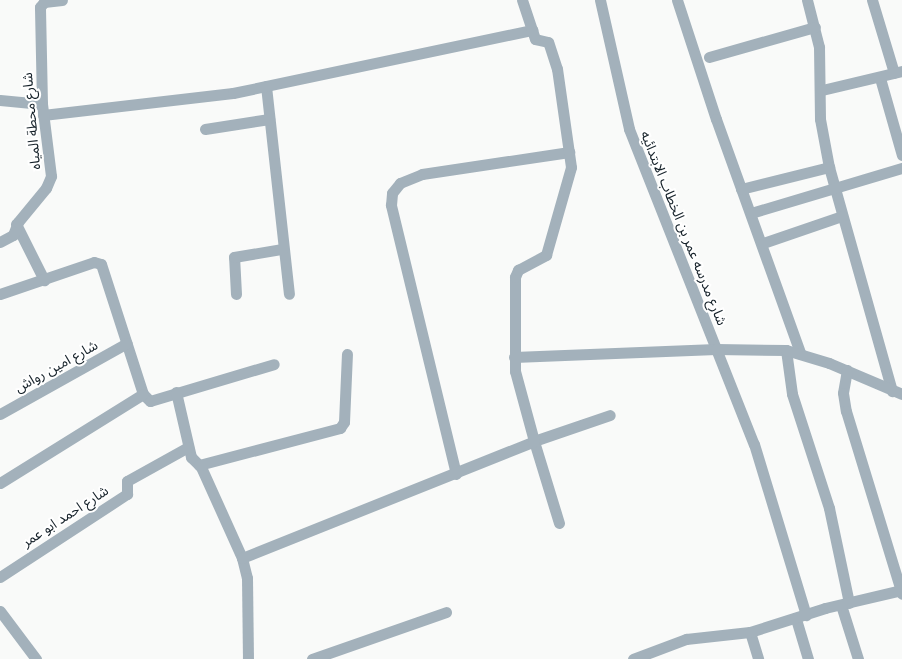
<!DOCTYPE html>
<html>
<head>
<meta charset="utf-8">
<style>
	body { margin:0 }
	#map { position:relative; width:902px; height:659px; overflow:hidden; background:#f9faf9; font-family:"Open Sans","Noto Sans Arabic",sans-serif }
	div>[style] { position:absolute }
	.street>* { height:11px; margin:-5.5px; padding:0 5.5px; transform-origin:5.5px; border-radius:5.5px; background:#a3b1bb }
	span { translate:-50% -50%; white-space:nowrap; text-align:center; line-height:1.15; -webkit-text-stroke:4px #fff; paint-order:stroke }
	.street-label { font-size:14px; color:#142028 }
</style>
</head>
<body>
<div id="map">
	<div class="street">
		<i style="left:600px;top:0;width:132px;rotate:77.3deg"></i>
		<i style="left:629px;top:129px;width:339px;rotate:68.4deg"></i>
		<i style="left:754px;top:444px;width:179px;rotate:73.1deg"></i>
		<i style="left:677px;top:0;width:125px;rotate:71.9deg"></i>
		<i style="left:716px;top:119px;width:248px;rotate:70.2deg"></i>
		<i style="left:807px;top:0;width:49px;rotate:75.7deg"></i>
		<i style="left:819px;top:47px;width:72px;rotate:89.2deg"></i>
		<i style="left:820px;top:119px;width:49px;rotate:79.4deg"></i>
		<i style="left:829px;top:167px;width:233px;rotate:74.3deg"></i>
		<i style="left:872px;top:0;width:76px;rotate:73.2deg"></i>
		<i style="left:709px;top:57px;width:110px;rotate:-15.8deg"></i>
		<i style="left:880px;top:78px;width:80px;rotate:74.1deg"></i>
		<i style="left:266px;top:86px;width:209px;rotate:83.7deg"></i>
		<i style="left:822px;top:90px;width:82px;rotate:-13.4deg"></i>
		<i style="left:0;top:100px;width:42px;rotate:5.4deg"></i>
		<i style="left:43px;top:115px;width:191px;rotate:-6.6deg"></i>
		<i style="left:233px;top:93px;width:306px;rotate:-11.9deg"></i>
		<i style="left:205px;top:129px;width:65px;rotate:-8.9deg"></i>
		<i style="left:741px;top:189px;width:91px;rotate:-14deg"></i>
		<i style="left:751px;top:213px;width:158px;rotate:-16.6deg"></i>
		<i style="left:16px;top:224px;width:63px;rotate:63.4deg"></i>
		<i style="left:0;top:242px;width:15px;rotate:-28deg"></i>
		<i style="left:13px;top:235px;width:14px;rotate:-69deg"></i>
		<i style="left:18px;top:222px;width:44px;rotate:-50.5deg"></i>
		<i style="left:46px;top:188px;width:13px;rotate:-67deg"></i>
		<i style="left:51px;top:176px;width:73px;rotate:-97.1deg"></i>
		<i style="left:42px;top:104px;width:97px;rotate:-91.2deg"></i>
		<i style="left:40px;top:7px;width:6px;rotate:-51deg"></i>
		<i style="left:44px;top:2px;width:18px;rotate:-6deg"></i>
		<i style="left:763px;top:243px;width:83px;rotate:-18.9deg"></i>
		<i style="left:0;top:294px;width:99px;rotate:-18.8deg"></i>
		<i style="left:94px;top:262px;width:7px;rotate:16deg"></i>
		<i style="left:101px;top:264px;width:137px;rotate:72.1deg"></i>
		<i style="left:143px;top:394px;width:10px;rotate:45deg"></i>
		<i style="left:150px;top:401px;width:129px;rotate:-16.6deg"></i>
		<i style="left:236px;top:294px;width:37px;rotate:-93deg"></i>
		<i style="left:234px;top:257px;width:49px;rotate:-9.5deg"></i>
		<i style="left:786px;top:350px;width:44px;rotate:82.2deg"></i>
		<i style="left:792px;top:394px;width:120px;rotate:72deg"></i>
		<i style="left:829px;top:508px;width:97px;rotate:78.1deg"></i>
		<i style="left:514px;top:357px;width:202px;rotate:-2.3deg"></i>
		<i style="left:716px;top:349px;width:70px;rotate:0.8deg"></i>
		<i style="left:786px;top:350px;width:45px;rotate:16.8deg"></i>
		<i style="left:829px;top:363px;width:79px;rotate:23deg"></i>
		<i style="left:847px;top:370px;width:23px;rotate:100deg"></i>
		<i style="left:843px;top:393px;width:18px;rotate:81deg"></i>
		<i style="left:846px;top:411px;width:191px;rotate:73deg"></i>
		<i style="left:176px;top:392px;width:67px;rotate:77deg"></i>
		<i style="left:191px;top:457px;width:14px;rotate:45deg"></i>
		<i style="left:201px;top:467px;width:100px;rotate:65.7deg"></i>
		<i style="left:242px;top:558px;width:21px;rotate:76deg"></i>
		<i style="left:247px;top:578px;width:81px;rotate:89.3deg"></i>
		<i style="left:0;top:414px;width:145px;rotate:-29.2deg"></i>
		<i style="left:199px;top:465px;width:146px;rotate:-14.7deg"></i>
		<i style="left:340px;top:428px;width:7px;rotate:-56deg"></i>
		<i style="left:344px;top:422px;width:68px;rotate:-87.5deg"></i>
		<i style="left:456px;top:474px;width:277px;rotate:-103.6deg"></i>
		<i style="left:391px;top:205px;width:12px;rotate:-85deg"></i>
		<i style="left:392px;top:193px;width:13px;rotate:-51deg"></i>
		<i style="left:400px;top:183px;width:24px;rotate:-22deg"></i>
		<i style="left:422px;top:174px;width:149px;rotate:-8.5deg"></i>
		<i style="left:0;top:483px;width:168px;rotate:-31.9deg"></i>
		<i style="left:559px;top:523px;width:86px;rotate:-107deg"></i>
		<i style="left:534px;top:441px;width:80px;rotate:-18.9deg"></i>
		<i style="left:242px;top:558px;width:315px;rotate:-21.8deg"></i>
		<i style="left:534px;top:441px;width:73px;rotate:-105.2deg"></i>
		<i style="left:515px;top:371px;width:94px;rotate:-90deg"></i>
		<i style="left:515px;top:277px;width:8px;rotate:-67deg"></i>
		<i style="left:518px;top:270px;width:32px;rotate:-28deg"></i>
		<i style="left:546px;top:255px;width:91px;rotate:-74.1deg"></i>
		<i style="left:571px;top:167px;width:99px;rotate:-98.1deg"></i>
		<i style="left:557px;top:69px;width:28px;rotate:-108deg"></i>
		<i style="left:548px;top:42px;width:13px;rotate:-167deg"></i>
		<i style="left:535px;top:39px;width:41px;rotate:-108.4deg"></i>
		<i style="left:0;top:577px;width:152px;rotate:-33.2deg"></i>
		<i style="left:127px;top:494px;width:13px;rotate:-90deg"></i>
		<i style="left:127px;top:481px;width:70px;rotate:-29.1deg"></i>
		<i style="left:841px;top:605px;width:57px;rotate:72.5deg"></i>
		<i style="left:0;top:611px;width:60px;rotate:53.1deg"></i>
		<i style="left:796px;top:619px;width:42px;rotate:73.3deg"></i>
		<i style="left:750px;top:632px;width:28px;rotate:73deg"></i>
		<i style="left:312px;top:659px;width:142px;rotate:-19.3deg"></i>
		<i style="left:633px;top:659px;width:57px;rotate:-20.7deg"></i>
		<i style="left:686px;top:639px;width:64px;rotate:-6.2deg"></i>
		<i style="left:750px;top:632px;width:79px;rotate:-17.7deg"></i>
		<i style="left:825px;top:608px;width:79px;rotate:-13.2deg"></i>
	</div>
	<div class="street-label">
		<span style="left:31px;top:121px;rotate:-95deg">شارع محطة المياه</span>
		<span style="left:684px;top:228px;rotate:68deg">شارع مدرسه عمر بن الخطاب الابتدائيه</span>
		<span style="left:56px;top:366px;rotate:-29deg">شارع امين رواش</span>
		<span style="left:65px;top:516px;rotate:-33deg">شارع احمد ابو عمر</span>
	</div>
</div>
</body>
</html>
